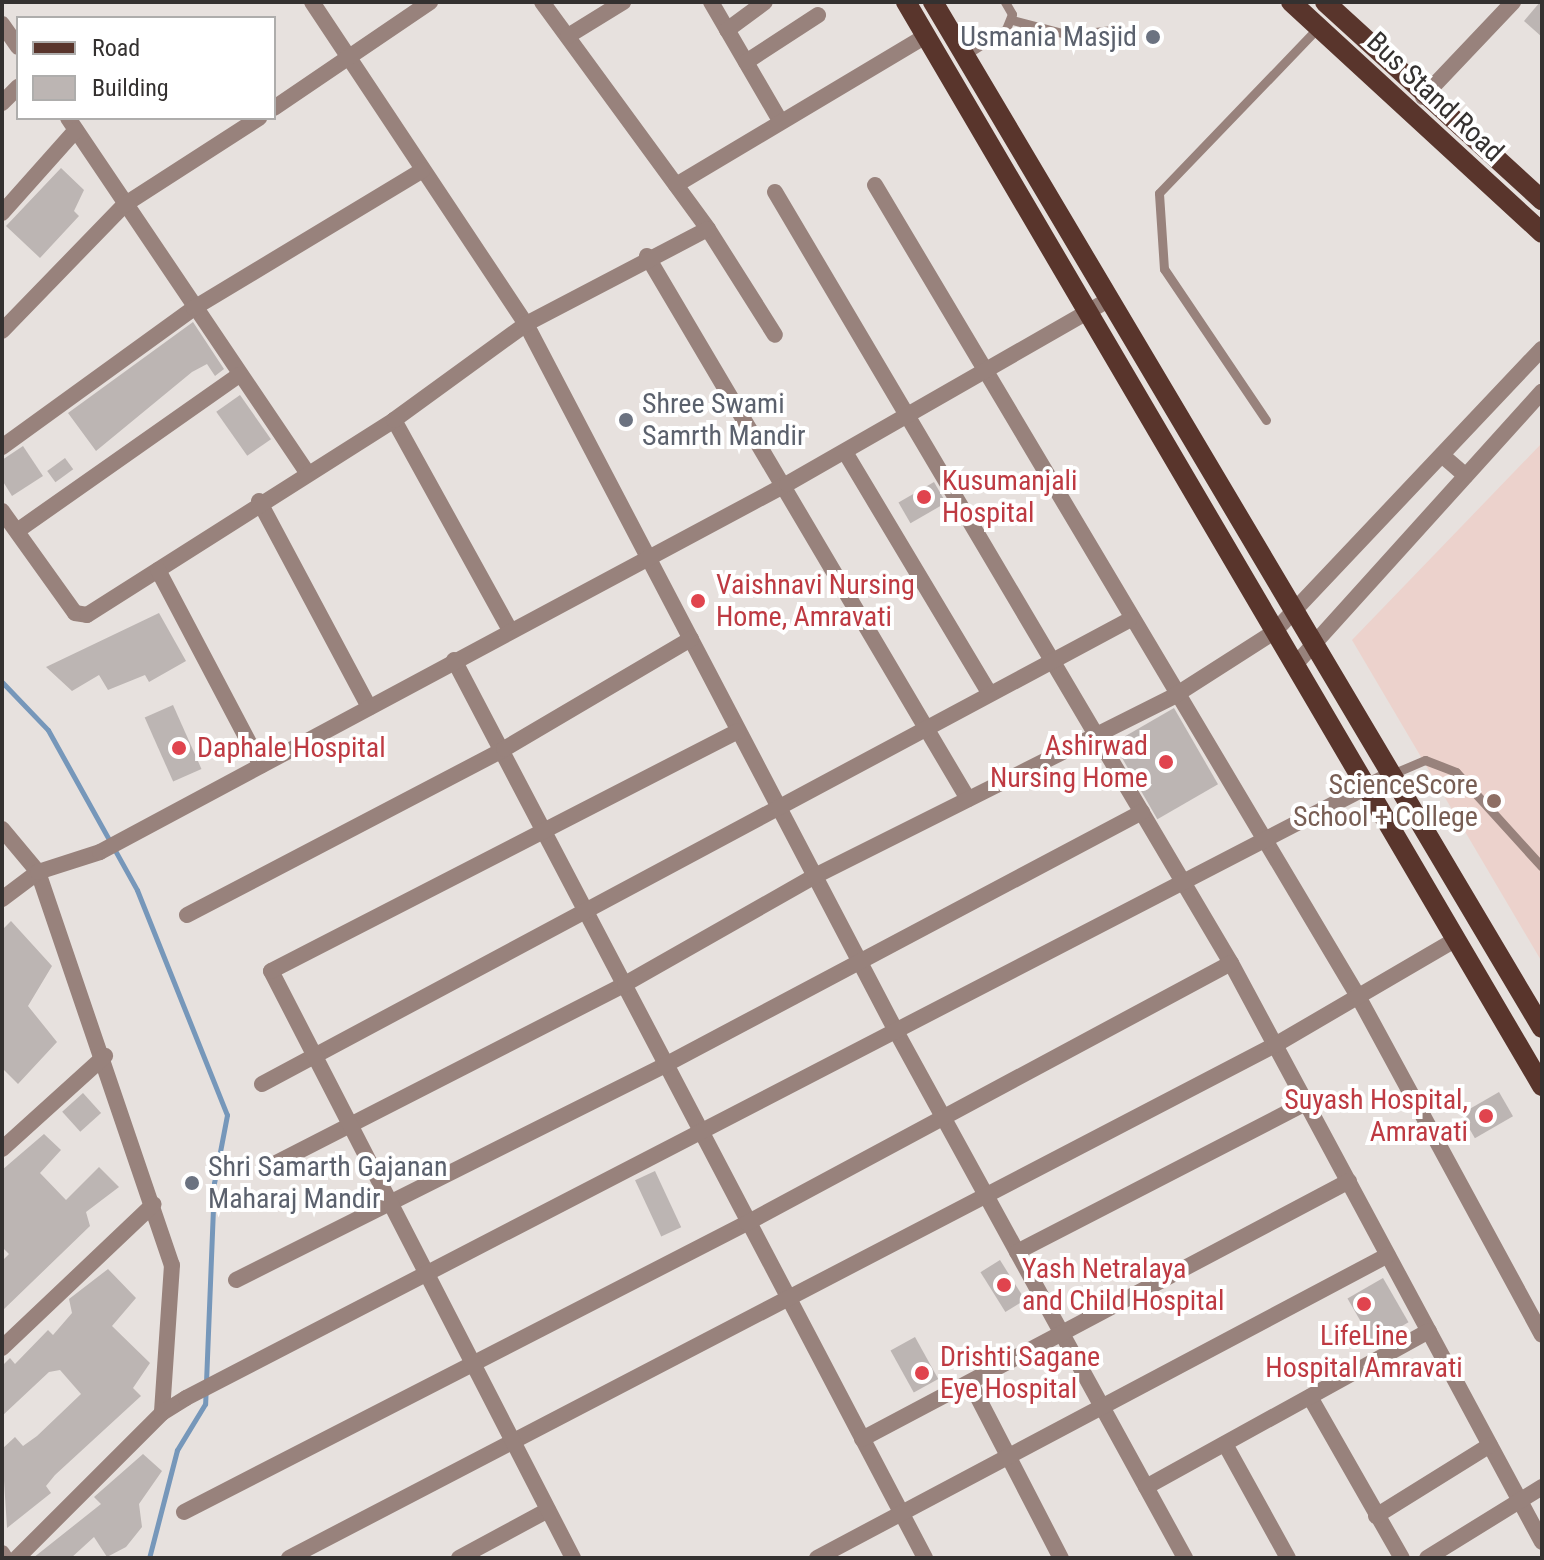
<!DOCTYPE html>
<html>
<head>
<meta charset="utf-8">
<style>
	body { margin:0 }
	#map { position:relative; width:1544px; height:1560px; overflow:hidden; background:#e7e1de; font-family:"Roboto Condensed",sans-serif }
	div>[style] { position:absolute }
	.education>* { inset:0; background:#ecd2cc }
	.stream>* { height:5px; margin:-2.5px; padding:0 2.5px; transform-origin:2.5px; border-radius:2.5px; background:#7697ba }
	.building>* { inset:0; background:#bcb5b3; transform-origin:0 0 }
	.service>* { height:9px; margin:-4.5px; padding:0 4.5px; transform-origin:4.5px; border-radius:4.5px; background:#98827c }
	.minor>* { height:16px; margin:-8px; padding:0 8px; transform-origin:8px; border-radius:8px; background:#98827c }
	.tertiary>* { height:16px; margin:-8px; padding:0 8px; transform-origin:8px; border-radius:8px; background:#98827c }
	.primary>* { height:20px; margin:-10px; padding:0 10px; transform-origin:10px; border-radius:10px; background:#59352c }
	.dots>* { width:22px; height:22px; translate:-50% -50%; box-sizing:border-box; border:4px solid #fff; border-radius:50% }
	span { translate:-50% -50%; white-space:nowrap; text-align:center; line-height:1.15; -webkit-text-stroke:8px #fff; paint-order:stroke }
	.worship-label { font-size:28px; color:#5b616d }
	.right { translate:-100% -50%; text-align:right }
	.left { translate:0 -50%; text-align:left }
	.street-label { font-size:28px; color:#343130 }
	.health-label { font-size:28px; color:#be3a42 }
	.education-label { font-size:28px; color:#785e54 }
	.frame { position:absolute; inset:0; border:4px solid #343130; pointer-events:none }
	.legend { position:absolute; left:16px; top:16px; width:260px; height:104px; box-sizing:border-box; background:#fff; border:2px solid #aeadac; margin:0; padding:10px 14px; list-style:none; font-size:24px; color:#343130 }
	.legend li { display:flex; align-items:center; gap:16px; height:40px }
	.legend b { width:40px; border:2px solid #aeadac }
</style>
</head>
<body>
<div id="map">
	<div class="education">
		<i style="clip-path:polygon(1542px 443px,1542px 962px,1352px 640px)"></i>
	</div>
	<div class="stream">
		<i style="left:2px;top:682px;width:66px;rotate:46.2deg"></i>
		<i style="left:48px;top:730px;width:183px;rotate:60.9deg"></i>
		<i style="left:137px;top:890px;width:242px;rotate:68.2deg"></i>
		<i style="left:227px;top:1115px;width:69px;rotate:100.8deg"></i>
		<i style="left:214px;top:1183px;width:221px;rotate:92.3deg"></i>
		<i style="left:205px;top:1404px;width:54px;rotate:121.3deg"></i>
		<i style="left:177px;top:1450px;width:112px;rotate:104.5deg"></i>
	</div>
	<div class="building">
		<i style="clip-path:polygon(1540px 2px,1542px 2px,1542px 37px,1524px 21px)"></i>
		<i style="clip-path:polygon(61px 168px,84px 190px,74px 211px,79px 216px,40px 258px,6px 226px)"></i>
		<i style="clip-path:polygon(193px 322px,224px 369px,215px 376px,207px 364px,192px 372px,96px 451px,68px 413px)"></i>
		<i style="left:240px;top:395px;width:54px;height:29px;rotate:55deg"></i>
		<i style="clip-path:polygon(23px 446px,43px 476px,12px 496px,2px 480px,2px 460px)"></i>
		<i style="left:65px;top:458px;width:14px;height:22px;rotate:54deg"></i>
		<i style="left:934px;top:482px;width:24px;height:41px;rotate:60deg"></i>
		<i style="clip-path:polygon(159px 613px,186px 661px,149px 682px,145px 675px,108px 690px,99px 675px,72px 691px,46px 667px)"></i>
		<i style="left:173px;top:705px;width:70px;height:31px;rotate:66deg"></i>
		<i style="left:1174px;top:708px;width:88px;height:70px;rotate:60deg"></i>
		<i style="clip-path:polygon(11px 921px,52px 966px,28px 1006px,57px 1042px,18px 1084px,2px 1068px,2px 930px)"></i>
		<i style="left:1499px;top:1092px;width:28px;height:44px;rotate:60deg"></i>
		<i style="left:83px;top:1093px;width:27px;height:28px;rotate:48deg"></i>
		<i style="clip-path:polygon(44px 1134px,61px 1150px,40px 1173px,66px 1200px,99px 1167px,119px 1187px,86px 1212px,90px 1226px,2px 1311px,2px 1261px,9px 1254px,2px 1247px,2px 1170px)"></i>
		<i style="left:655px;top:1171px;width:62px;height:22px;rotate:65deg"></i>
		<i style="left:1000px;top:1260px;width:47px;height:23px;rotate:58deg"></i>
		<i style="clip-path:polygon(108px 1269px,136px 1298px,112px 1326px,150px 1363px,133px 1388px,141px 1396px,55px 1475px,46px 1486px,51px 1493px,7px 1528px,2px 1449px,15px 1437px,23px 1446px,37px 1436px,81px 1394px,60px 1370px,49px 1372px,2px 1416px,2px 1366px,10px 1358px,15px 1364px,48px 1330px,53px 1335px,72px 1313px,69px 1299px)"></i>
		<i style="left:1383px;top:1278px;width:51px;height:41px;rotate:60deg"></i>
		<i style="left:915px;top:1337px;width:48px;height:28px;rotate:61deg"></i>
		<i style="clip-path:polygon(143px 1454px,162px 1471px,139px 1504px,142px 1527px,126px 1547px,107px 1557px,94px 1537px,71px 1558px,33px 1558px,101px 1504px,94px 1497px)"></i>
	</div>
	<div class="service">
		<i style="left:1012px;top:20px;width:60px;rotate:14.5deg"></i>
		<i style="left:1070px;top:35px;width:42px;rotate:-6.8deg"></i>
		<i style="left:964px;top:56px;width:50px;rotate:-32.7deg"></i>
		<i style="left:1006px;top:29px;width:16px;rotate:-68deg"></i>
		<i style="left:1012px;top:14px;width:14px;rotate:-120deg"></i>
		<i style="left:1266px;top:420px;width:182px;rotate:-124deg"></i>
		<i style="left:1164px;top:269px;width:76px;rotate:-93.8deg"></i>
		<i style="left:1159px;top:193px;width:229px;rotate:-46.1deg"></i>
		<i style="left:1392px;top:774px;width:36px;rotate:-23deg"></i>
		<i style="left:1425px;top:760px;width:33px;rotate:21deg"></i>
		<i style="left:1456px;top:772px;width:128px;rotate:47.8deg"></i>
	</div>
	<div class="minor">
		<i style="left:312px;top:2px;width:387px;rotate:56.4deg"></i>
		<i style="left:526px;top:324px;width:800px;rotate:62.38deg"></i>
		<i style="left:897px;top:1033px;width:599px;rotate:61.25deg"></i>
		<i style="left:542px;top:2px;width:281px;rotate:53.8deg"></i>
		<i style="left:708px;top:229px;width:125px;rotate:57.7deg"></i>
		<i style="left:711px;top:2px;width:135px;rotate:59.8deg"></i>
		<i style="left:2px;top:24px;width:28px;rotate:55deg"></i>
		<i style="left:727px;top:30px;width:47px;rotate:-36.4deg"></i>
		<i style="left:568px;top:36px;width:65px;rotate:-31.7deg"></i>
		<i style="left:746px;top:62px;width:86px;rotate:-33.1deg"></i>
		<i style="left:1423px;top:97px;width:131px;rotate:-46.5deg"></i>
		<i style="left:2px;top:103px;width:23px;rotate:-45deg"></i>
		<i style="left:274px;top:108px;width:189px;rotate:-34.2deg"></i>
		<i style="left:68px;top:118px;width:427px;rotate:56deg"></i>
		<i style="left:676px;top:185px;width:291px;rotate:-30.8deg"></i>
		<i style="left:875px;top:185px;width:946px;rotate:59.23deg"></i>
		<i style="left:1359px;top:998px;width:383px;rotate:61.5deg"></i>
		<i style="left:775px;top:192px;width:896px;rotate:59.4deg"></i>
		<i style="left:1231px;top:963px;width:657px;rotate:61.76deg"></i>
		<i style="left:2px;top:213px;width:111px;rotate:-48.3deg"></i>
		<i style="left:647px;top:256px;width:631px;rotate:59.41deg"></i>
		<i style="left:2px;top:331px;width:175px;rotate:-45.9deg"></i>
		<i style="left:124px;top:205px;width:161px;rotate:-32.8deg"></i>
		<i style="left:394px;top:420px;width:240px;rotate:61.1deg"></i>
		<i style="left:2px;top:447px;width:237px;rotate:-35.9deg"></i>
		<i style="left:194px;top:308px;width:267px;rotate:-31.1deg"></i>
		<i style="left:845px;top:452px;width:279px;rotate:59.1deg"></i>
		<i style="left:259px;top:501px;width:234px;rotate:61.9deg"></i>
		<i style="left:2px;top:511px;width:125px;rotate:54.4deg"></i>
		<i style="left:75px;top:613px;width:12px;rotate:9deg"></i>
		<i style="left:87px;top:615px;width:364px;rotate:-32.4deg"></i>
		<i style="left:394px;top:420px;width:163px;rotate:-36deg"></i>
		<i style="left:526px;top:324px;width:205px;rotate:-27.6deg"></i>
		<i style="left:17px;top:531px;width:271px;rotate:-35.1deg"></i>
		<i style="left:158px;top:570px;width:221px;rotate:62.2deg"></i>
		<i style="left:454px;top:660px;width:1014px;rotate:62.32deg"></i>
		<i style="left:2px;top:829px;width:56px;rotate:50.1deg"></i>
		<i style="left:38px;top:872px;width:415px;rotate:71.2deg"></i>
		<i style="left:172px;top:1265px;width:148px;rotate:93.9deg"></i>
		<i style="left:2px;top:899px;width:45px;rotate:-36.9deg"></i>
		<i style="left:38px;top:872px;width:65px;rotate:-17.9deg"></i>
		<i style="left:100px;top:852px;width:779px;rotate:-28.18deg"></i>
		<i style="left:787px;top:484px;width:370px;rotate:-29.8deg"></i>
		<i style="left:187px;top:915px;width:358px;rotate:-27.6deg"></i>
		<i style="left:504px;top:749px;width:217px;rotate:-30.5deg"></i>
		<i style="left:262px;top:1084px;width:983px;rotate:-28.15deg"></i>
		<i style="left:2px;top:1149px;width:139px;rotate:-42.1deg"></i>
		<i style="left:272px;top:1165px;width:397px;rotate:-27.1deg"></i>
		<i style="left:625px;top:984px;width:219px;rotate:-29.6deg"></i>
		<i style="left:815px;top:876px;width:402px;rotate:-26.6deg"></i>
		<i style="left:1174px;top:696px;width:119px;rotate:-32.6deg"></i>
		<i style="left:1017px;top:1252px;width:325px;rotate:-27.3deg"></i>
		<i style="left:236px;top:1280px;width:480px;rotate:-26.6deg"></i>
		<i style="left:665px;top:1065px;width:540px;rotate:-27.94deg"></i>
		<i style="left:2px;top:1348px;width:209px;rotate:-43.5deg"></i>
		<i style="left:971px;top:1384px;width:196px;rotate:62.7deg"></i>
		<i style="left:1310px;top:1397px;width:185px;rotate:60.3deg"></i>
		<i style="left:862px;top:1439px;width:551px;rotate:-27.91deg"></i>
		<i style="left:1225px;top:1444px;width:130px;rotate:61.1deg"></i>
		<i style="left:1146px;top:1487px;width:323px;rotate:-28.9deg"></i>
		<i style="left:184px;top:1512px;width:633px;rotate:-27.17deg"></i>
		<i style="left:747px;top:1223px;width:549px;rotate:-28.24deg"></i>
		<i style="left:1376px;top:1516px;width:134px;rotate:-31.9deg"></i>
		<i style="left:2px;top:1553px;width:6px;rotate:59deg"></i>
		<i style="left:289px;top:1558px;width:1111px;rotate:-27.49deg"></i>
		<i style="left:1275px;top:1045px;width:208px;rotate:-30.3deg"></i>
		<i style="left:459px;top:1558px;width:101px;rotate:-28.3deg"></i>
		<i style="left:573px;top:1558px;width:660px;rotate:-117.22deg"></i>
		<i style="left:271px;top:971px;width:525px;rotate:-27.2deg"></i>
		<i style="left:817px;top:1558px;width:646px;rotate:-27.95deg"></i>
		<i style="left:1427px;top:1558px;width:135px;rotate:-31.7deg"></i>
	</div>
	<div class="tertiary">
		<i style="left:1443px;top:456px;width:30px;rotate:41deg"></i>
		<i style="left:1274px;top:632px;width:390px;rotate:-46.6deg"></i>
		<i style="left:1294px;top:666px;width:370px;rotate:-47.9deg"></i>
		<i style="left:17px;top:1558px;width:205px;rotate:-45deg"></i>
		<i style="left:162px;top:1413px;width:28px;rotate:-32deg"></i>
		<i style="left:186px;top:1398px;width:1358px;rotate:-27.36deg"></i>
	</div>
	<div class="primary">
		<i style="left:906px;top:2px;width:1257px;rotate:59.6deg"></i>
		<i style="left:933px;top:2px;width:1193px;rotate:59.31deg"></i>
		<i style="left:1291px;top:2px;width:341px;rotate:42.6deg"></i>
		<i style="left:1325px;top:2px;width:294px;rotate:42.4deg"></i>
	</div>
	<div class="dots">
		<i style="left:1153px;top:37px;background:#6b7280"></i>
		<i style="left:626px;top:420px;background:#6b7280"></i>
		<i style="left:924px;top:497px;background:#e0444e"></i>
		<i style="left:698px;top:601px;background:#e0444e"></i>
		<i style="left:179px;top:748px;background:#e0444e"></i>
		<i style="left:1166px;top:762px;background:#e0444e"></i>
		<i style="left:1494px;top:801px;background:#8d6e63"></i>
		<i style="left:1486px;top:1116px;background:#e0444e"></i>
		<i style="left:192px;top:1183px;background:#6b7280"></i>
		<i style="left:1004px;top:1285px;background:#e0444e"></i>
		<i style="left:1364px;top:1304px;background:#e0444e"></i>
		<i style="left:922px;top:1373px;background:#e0444e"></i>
	</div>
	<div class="worship-label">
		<span class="right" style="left:1137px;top:37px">Usmania Masjid</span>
		<span class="left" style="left:642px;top:420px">Shree Swami<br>Samrth Mandir</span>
		<span class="left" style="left:208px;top:1183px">Shri Samarth Gajanan<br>Maharaj Mandir</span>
	</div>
	<div class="street-label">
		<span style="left:1435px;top:97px;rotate:43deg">Bus Stand Road</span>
	</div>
	<div class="health-label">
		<span class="left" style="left:942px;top:497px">Kusumanjali<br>Hospital</span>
		<span class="left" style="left:716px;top:601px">Vaishnavi Nursing<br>Home, Amravati</span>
		<span class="right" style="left:1148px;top:762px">Ashirwad<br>Nursing Home</span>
		<span class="left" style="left:197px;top:748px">Daphale Hospital</span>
		<span class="right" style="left:1468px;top:1116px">Suyash Hospital,<br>Amravati</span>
		<span class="left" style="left:1022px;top:1285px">Yash Netralaya<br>and Child Hospital</span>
		<span style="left:1364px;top:1352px">LifeLine<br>Hospital Amravati</span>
		<span class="left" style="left:940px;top:1373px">Drishti Sagane<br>Eye Hospital</span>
	</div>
	<div class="education-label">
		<span class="right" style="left:1478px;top:801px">ScienceScore<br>School + College</span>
	</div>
	<div class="frame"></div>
	<ul class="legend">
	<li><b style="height:10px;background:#59352c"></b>Road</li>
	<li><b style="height:22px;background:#bcb5b3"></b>Building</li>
	</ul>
</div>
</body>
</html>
